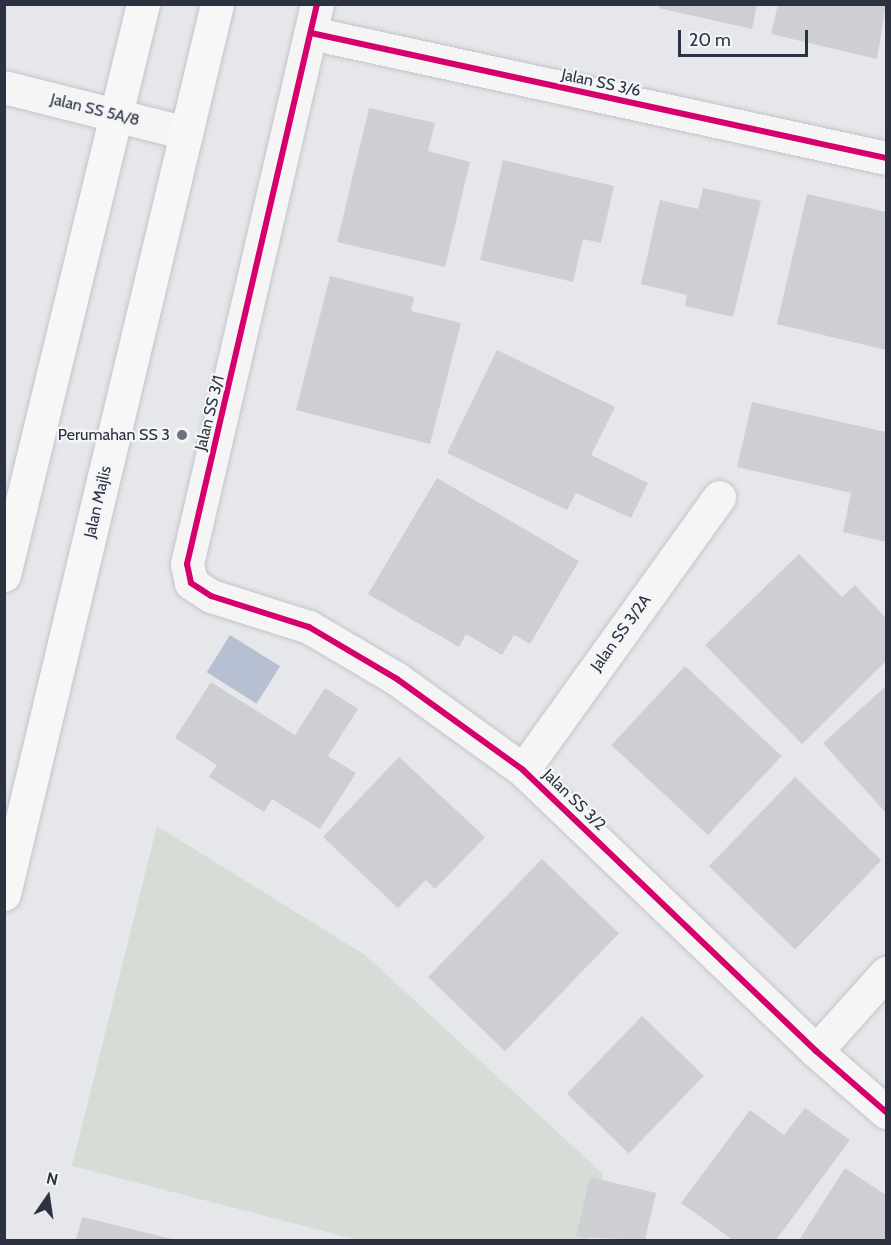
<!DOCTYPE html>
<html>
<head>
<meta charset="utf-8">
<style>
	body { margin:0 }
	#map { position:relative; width:891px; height:1245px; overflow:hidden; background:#e5e7ea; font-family:Cabin,sans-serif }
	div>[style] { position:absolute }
	.green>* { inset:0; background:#d5ddd6 }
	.water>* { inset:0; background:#b6c0d2; transform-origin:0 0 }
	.building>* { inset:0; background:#cecfd2; transform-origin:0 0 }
	.roads { filter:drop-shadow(0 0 2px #c3c5c8) drop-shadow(0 0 2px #c3c5c8) }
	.minor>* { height:33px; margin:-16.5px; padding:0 16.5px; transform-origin:16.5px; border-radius:16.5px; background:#f5f5f6 }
	.major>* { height:33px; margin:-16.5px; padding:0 16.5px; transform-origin:16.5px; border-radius:16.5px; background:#f7f7f8 }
	.cycleway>* { height:6px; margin:-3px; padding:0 3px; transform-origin:3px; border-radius:3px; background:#d6006c }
	.dots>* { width:16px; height:16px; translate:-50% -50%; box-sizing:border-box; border:3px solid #f4f5f8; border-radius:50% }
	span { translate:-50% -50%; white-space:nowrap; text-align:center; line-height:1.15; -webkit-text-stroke:4.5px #f4f5f8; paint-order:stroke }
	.street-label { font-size:16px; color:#2d3242 }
	.poi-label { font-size:16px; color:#2d3242 }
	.right { translate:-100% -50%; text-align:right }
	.frame { position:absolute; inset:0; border:6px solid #2d3242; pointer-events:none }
	.north { position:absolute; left:18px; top:1167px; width:60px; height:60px; -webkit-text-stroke:4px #f4f5f8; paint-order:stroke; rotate:13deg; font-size:16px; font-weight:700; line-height:24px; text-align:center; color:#2d3242 }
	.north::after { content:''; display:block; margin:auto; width:21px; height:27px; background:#2d3242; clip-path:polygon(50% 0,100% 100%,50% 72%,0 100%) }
	.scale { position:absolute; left:678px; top:30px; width:130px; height:27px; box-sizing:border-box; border:3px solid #2d3242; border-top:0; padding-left:8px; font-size:18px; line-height:21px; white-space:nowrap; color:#2d3242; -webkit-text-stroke:4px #f4f5f8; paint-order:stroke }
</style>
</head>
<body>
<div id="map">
	<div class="green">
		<i style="clip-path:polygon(157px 826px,365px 955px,603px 1174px,588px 1240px,358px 1240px,72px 1166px)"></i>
	</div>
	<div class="water">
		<i style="left:230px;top:635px;width:59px;height:44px;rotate:32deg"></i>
	</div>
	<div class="building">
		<i style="clip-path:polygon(660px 4px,757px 4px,752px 29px,659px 8px)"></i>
		<i style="clip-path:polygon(778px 4px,886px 4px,877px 59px,771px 34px)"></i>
		<i style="clip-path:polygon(369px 108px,435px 123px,428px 151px,470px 162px,445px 267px,337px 242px)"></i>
		<i style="clip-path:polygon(503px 160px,614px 186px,601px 243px,583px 239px,573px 282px,480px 260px)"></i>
		<i style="clip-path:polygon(703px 188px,761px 201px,733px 317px,685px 306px,687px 295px,641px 284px,660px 200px,698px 209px)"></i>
		<i style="clip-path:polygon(807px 194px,886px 212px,886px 350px,777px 324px)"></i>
		<i style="clip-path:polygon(330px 276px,414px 297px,411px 311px,461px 323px,430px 444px,296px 410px)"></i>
		<i style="clip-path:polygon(497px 350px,615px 407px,591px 455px,648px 483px,631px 518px,576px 493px,567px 510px,447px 453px)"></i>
		<i style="clip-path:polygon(752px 402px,886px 432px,886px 542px,843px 532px,851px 493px,737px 467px)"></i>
		<i style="clip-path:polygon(437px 478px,579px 561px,530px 644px,514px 635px,502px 655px,466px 634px,459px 647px,368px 594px)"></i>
		<i style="clip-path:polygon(799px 554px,842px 597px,855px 585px,886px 618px,886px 661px,802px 744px,705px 645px)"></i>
		<i style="left:685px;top:666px;width:132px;height:108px;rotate:43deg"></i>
		<i style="clip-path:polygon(211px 682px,295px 735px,325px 688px,358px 709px,328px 756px,356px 773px,320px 829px,272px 799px,264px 812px,209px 777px,217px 765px,175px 738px)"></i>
		<i style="clip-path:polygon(886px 686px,886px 813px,823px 743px)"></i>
		<i style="clip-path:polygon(399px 757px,485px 837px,435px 889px,426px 880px,398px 908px,323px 837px)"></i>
		<i style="left:795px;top:777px;width:120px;height:124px;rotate:44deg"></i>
		<i style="left:542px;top:859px;width:107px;height:164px;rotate:44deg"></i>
		<i style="left:642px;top:1016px;width:86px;height:108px;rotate:44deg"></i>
		<i style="clip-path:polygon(805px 1108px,850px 1140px,776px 1240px,733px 1240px,681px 1203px,750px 1110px,784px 1135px)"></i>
		<i style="clip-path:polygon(845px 1168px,886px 1195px,886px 1240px,799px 1240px)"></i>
		<i style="clip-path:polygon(590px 1177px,656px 1193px,645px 1240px,576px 1237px)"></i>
		<i style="clip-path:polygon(82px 1217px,176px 1240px,76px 1240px)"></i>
	</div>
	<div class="roads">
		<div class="minor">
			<i style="left:317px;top:4px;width:575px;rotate:103.07deg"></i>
			<i style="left:187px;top:564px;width:19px;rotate:78deg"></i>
			<i style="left:191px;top:583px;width:24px;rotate:33deg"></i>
			<i style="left:211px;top:596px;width:103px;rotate:17.6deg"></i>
			<i style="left:309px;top:627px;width:102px;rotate:30.6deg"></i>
			<i style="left:397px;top:679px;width:155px;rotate:35.8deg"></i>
			<i style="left:523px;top:770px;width:406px;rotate:43.8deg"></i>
			<i style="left:816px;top:1051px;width:93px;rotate:41.1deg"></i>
			<i style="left:311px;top:33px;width:588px;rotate:12.26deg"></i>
			<i style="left:4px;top:87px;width:188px;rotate:14.2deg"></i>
			<i style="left:523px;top:770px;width:336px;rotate:-54.3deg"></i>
			<i style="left:816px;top:1051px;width:105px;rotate:-48.1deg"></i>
		</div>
		<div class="major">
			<i style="left:4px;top:575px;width:588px;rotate:-76.32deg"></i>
			<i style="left:4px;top:894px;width:915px;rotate:-76.54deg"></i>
		</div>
	</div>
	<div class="cycleway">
		<i style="left:317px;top:4px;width:575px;rotate:103.07deg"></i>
		<i style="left:187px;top:564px;width:19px;rotate:78deg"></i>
		<i style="left:191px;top:583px;width:24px;rotate:33deg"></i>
		<i style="left:211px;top:596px;width:103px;rotate:17.6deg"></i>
		<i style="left:309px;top:627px;width:102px;rotate:30.6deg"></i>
		<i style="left:397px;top:679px;width:155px;rotate:35.8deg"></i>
		<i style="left:523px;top:770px;width:406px;rotate:43.8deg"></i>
		<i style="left:816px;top:1051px;width:93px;rotate:41.1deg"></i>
		<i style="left:311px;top:33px;width:588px;rotate:12.26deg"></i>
	</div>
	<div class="dots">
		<i style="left:182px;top:435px;background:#6d717d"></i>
	</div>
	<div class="street-label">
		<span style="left:601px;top:83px;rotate:12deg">Jalan SS 3/6</span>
		<span style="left:95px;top:110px;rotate:14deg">Jalan SS 5A/8</span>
		<span style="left:210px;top:413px;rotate:-76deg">Jalan SS 3/1</span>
		<span style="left:98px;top:502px;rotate:-77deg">Jalan Majlis</span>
		<span style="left:621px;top:633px;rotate:-54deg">Jalan SS 3/2A</span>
		<span style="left:574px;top:800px;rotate:44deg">Jalan SS 3/2</span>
	</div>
	<div class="poi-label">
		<span class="right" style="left:170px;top:435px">Perumahan SS 3</span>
	</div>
	<div class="frame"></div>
	<div class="north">N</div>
	<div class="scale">20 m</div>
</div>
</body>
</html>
